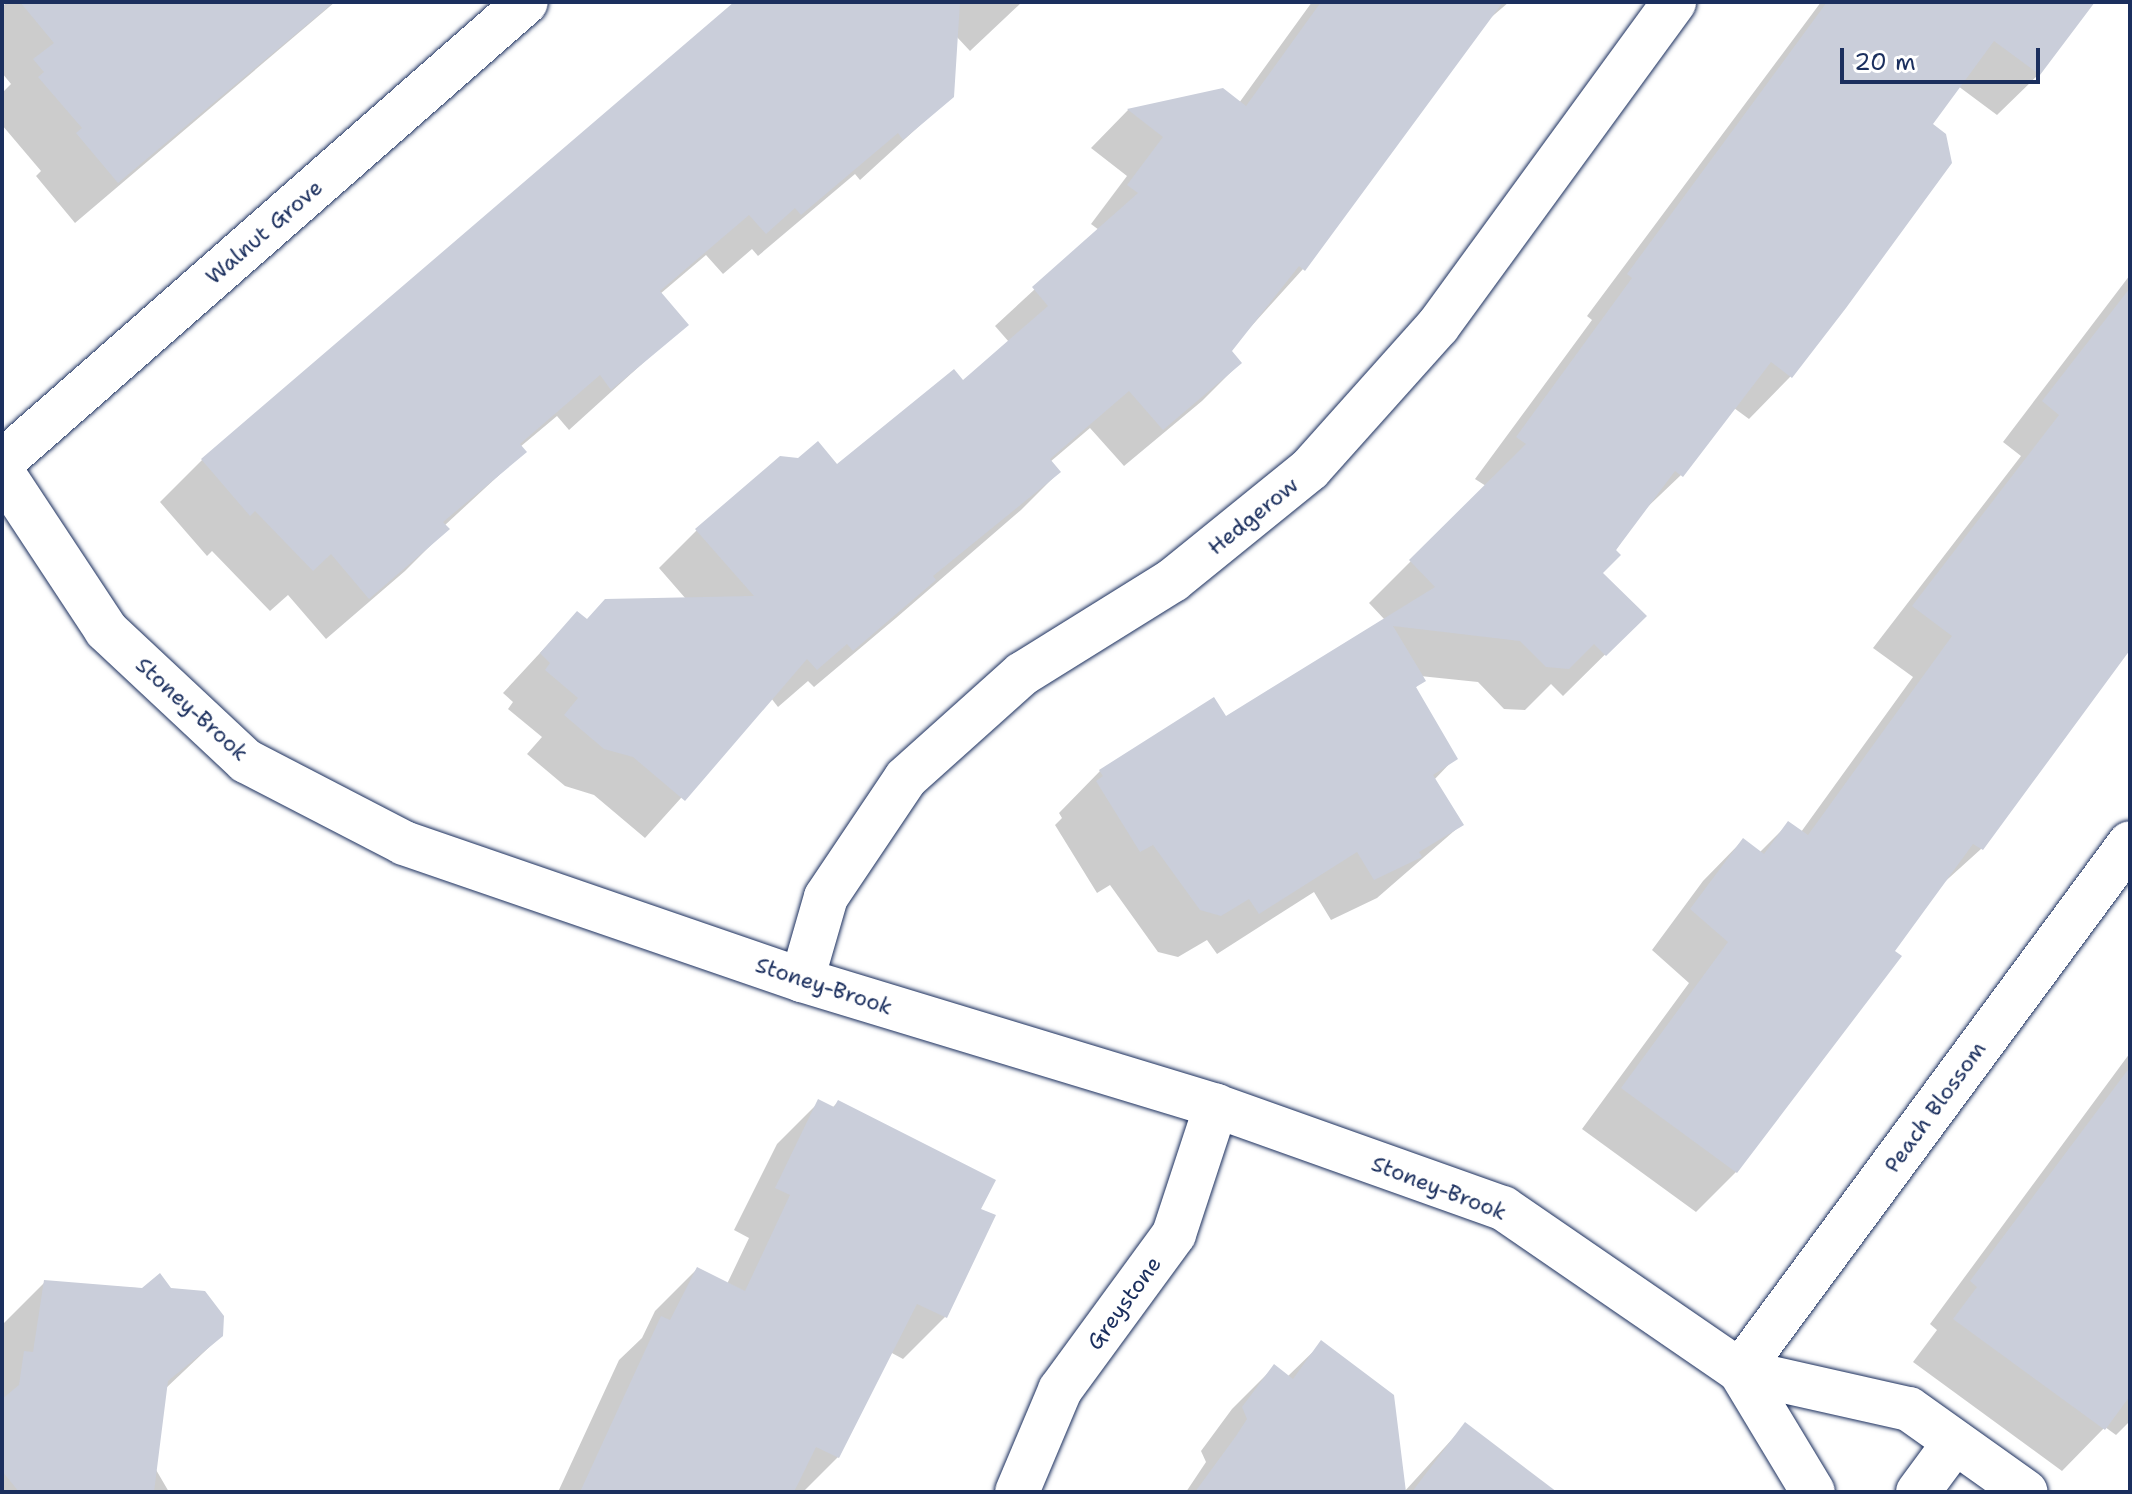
<!DOCTYPE html>
<html>
<head>
<meta charset="utf-8">
<style>
	body { margin:0 }
	#map { position:relative; width:2132px; height:1494px; overflow:hidden; background:#fff; font-family:"Shantell Sans",sans-serif }
	div>[style] { position:absolute }
	.shadow>* { inset:0; background:#0003 }
	.building>* { inset:0; background:#caceda }
	.roads { filter:drop-shadow(0 0 2px #1b2f5e) drop-shadow(0 0 2px #1b2f5e) }
	.minor>* { height:44px; margin:-22px; padding:0 22px; transform-origin:22px; border-radius:22px; background:#fff }
	span { translate:-50% -50%; white-space:nowrap; text-align:center; line-height:1.15; -webkit-text-stroke:8px #fff; paint-order:stroke }
	.street-label { font-size:22px; color:#1b2f5e }
	.frame { position:absolute; inset:0; border:4px solid #1b2f5e; pointer-events:none }
	.scale { position:absolute; left:1840px; top:48px; width:200px; height:36px; box-sizing:border-box; border:4px solid #1b2f5e; border-top:0; padding-left:10px; font-size:24px; line-height:28px; white-space:nowrap; color:#1b2f5e; -webkit-text-stroke:6px #fff; paint-order:stroke }
</style>
</head>
<body>
<div id="map">
	<div class="shadow">
		<i style="clip-path:polygon(7px 2px,335px 2px,75px 223px,36px 176px,41px 171px,2px 125px,2px 93px,11px 84px,2px 73px,2px 7px)"></i>
		<i style="clip-path:polygon(747px 2px,1022px 2px,970px 51px,956px 36px,952px 96px,860px 180px,855px 174px,758px 256px,752px 249px,723px 274px,706px 255px,660px 294px,686px 324px,569px 430px,557px 416px,520px 447px,524px 452px,444px 526px,447px 529px,405px 571px,326px 639px,288px 595px,270px 611px,212px 551px,207px 556px,160px 502px,202px 460px)"></i>
		<i style="clip-path:polygon(1312px 2px,1509px 2px,1488px 20px,1303px 269px,1229px 351px,1240px 363px,1202px 401px,1124px 466px,1090px 428px,1050px 462px,1059px 472px,1021px 510px,896px 618px,814px 687px,808px 681px,778px 707px,771px 698px,645px 838px,594px 795px,565px 786px,527px 754px,542px 737px,508px 709px,513px 702px,503px 693px,577px 613px,586px 621px,686px 599px,659px 568px,697px 530px,837px 467px,962px 383px,1009px 342px,995px 326px,1099px 230px,1091px 224px,1127px 176px,1091px 148px,1128px 110px,1222px 91px,1239px 103px)"></i>
		<i style="clip-path:polygon(1821px 2px,2092px 2px,2039px 74px,1997px 115px,1958px 86px,1930px 124px,1844px 307px,1790px 377px,1749px 419px,1734px 408px,1681px 475px,1638px 516px,1601px 573px,1644px 616px,1563px 696px,1551px 684px,1525px 710px,1504px 709px,1478px 682px,1420px 676px,1423px 680px,1414px 689px,1455px 758px,1434px 780px,1461px 825px,1377px 898px,1331px 920px,1314px 892px,1217px 954px,1207px 940px,1178px 957px,1158px 952px,1110px 885px,1097px 893px,1055px 825px,1062px 818px,1059px 813px,1100px 771px,1225px 719px,1385px 620px,1369px 603px,1486px 486px,1475px 479px,1592px 320px,1587px 316px)"></i>
		<i style="clip-path:polygon(2130px 275px,2130px 647px,1981px 849px,1939px 887px,1736px 1172px,1696px 1212px,1582px 1129px,1689px 983px,1652px 950px,1703px 881px,1743px 840px,1759px 853px,1789px 823px,1801px 832px,1913px 677px,1873px 648px,2021px 456px,2003px 442px)"></i>
		<i style="clip-path:polygon(2130px 1053px,2130px 1421px,2116px 1435px,2105px 1427px,2062px 1471px,1913px 1362px,1937px 1330px,1930px 1324px)"></i>
		<i style="clip-path:polygon(819px 1102px,832px 1108px,838px 1102px,979px 1210px,945px 1317px,903px 1359px,890px 1352px,838px 1457px,803px 1492px,558px 1492px,619px 1360px,642px 1338px,655px 1311px,697px 1269px,727px 1284px,749px 1238px,734px 1230px,777px 1144px)"></i>
		<i style="clip-path:polygon(45px 1282px,169px 1290px,221px 1336px,165px 1389px,155px 1468px,169px 1492px,2px 1492px,3px 1324px)"></i>
		<i style="clip-path:polygon(1322px 1343px,1404px 1492px,1465px 1425px,1519px 1492px,1186px 1492px,1206px 1462px,1201px 1451px,1232px 1409px,1274px 1367px,1287px 1377px)"></i>
	</div>
	<div class="building">
		<i style="clip-path:polygon(20px 2px,334px 2px,118px 183px,76px 133px,82px 128px,38px 77px,44px 72px,33px 59px,54px 43px)"></i>
		<i style="clip-path:polygon(734px 2px,960px 2px,954px 97px,903px 140px,898px 133px,801px 215px,795px 208px,766px 234px,749px 215px,660px 291px,689px 325px,611px 390px,600px 375px,520px 444px,527px 452px,443px 522px,450px 529px,369px 599px,331px 554px,313px 571px,255px 511px,250px 516px,201px 459px)"></i>
		<i style="clip-path:polygon(1321px 2px,1503px 2px,1305px 271px,1299px 266px,1232px 351px,1242px 363px,1163px 430px,1129px 391px,1050px 459px,1061px 472px,933px 576px,936px 580px,853px 651px,847px 644px,817px 670px,807px 659px,685px 801px,633px 757px,604px 749px,564px 715px,578px 698px,545px 670px,550px 663px,540px 653px,577px 611px,587px 619px,605px 599px,754px 596px,695px 529px,780px 456px,798px 458px,818px 441px,837px 464px,954px 369px,963px 380px,1048px 306px,1032px 287px,1138px 193px,1127px 185px,1163px 137px,1127px 109px,1223px 88px,1246px 106px)"></i>
		<i style="clip-path:polygon(1827px 2px,2095px 2px,2040px 75px,1994px 41px,1933px 124px,1946px 134px,1952px 163px,1846px 308px,1792px 378px,1771px 362px,1683px 477px,1675px 471px,1616px 550px,1621px 555px,1603px 573px,1647px 616px,1606px 656px,1594px 644px,1569px 669px,1546px 667px,1520px 641px,1393px 626px,1426px 681px,1416px 687px,1458px 759px,1433px 775px,1464px 825px,1419px 852px,1422px 857px,1374px 880px,1357px 852px,1259px 914px,1249px 899px,1221px 916px,1200px 910px,1153px 845px,1140px 852px,1096px 781px,1103px 776px,1099px 770px,1214px 697px,1226px 716px,1435px 587px,1409px 560px,1526px 444px,1516px 437px,1632px 278px,1627px 274px)"></i>
		<i style="clip-path:polygon(2130px 288px,2130px 650px,1983px 850px,1973px 844px,1895px 951px,1902px 956px,1737px 1173px,1621px 1088px,1728px 942px,1690px 909px,1743px 838px,1764px 854px,1788px 821px,1808px 835px,1952px 636px,1912px 606px,2059px 415px,2042px 401px)"></i>
		<i style="clip-path:polygon(2130px 1067px,2130px 1396px,2105px 1430px,1953px 1319px,1977px 1287px,1970px 1281px)"></i>
		<i style="clip-path:polygon(818px 1099px,834px 1107px,838px 1100px,996px 1180px,981px 1209px,996px 1215px,947px 1318px,917px 1304px,839px 1458px,816px 1447px,794px 1492px,580px 1492px,661px 1316px,670px 1320px,697px 1267px,745px 1291px,790px 1195px,775px 1188px)"></i>
		<i style="clip-path:polygon(160px 1273px,171px 1288px,205px 1291px,224px 1316px,223px 1336px,168px 1381px,154px 1492px,19px 1492px,2px 1471px,2px 1399px,19px 1385px,24px 1351px,33px 1352px,44px 1280px,142px 1288px)"></i>
		<i style="clip-path:polygon(1321px 1340px,1394px 1395px,1406px 1492px,1195px 1492px,1236px 1436px,1247px 1419px,1242px 1407px,1274px 1364px,1293px 1379px)"></i>
		<i style="clip-path:polygon(1465px 1422px,1557px 1492px,1412px 1492px)"></i>
	</div>
	<div class="roads">
		<div class="minor">
			<i style="left:2px;top:462px;width:697px;rotate:-41.28deg"></i>
			<i style="left:2px;top:472px;width:189px;rotate:56.6deg"></i>
			<i style="left:106px;top:630px;width:192px;rotate:43.1deg"></i>
			<i style="left:246px;top:761px;width:178px;rotate:27.4deg"></i>
			<i style="left:404px;top:843px;width:421px;rotate:19deg"></i>
			<i style="left:802px;top:980px;width:433px;rotate:16.9deg"></i>
			<i style="left:1216px;top:1106px;width:305px;rotate:19.6deg"></i>
			<i style="left:1503px;top:1208px;width:288px;rotate:34.5deg"></i>
			<i style="left:1740px;top:1371px;width:173px;rotate:12.7deg"></i>
			<i style="left:1909px;top:1409px;width:143px;rotate:35.4deg"></i>
			<i style="left:802px;top:980px;width:86px;rotate:-73.9deg"></i>
			<i style="left:826px;top:897px;width:143px;rotate:-56.1deg"></i>
			<i style="left:906px;top:778px;width:156px;rotate:-41.9deg"></i>
			<i style="left:1022px;top:674px;width:178px;rotate:-31.9deg"></i>
			<i style="left:1173px;top:580px;width:176px;rotate:-39deg"></i>
			<i style="left:1310px;top:469px;width:192px;rotate:-48.2deg"></i>
			<i style="left:1438px;top:326px;width:401px;rotate:-53.9deg"></i>
			<i style="left:1740px;top:1371px;width:656px;rotate:-53.55deg"></i>
			<i style="left:1740px;top:1371px;width:141px;rotate:58.9deg"></i>
			<i style="left:1017px;top:1492px;width:111px;rotate:-67.1deg"></i>
			<i style="left:1060px;top:1390px;width:193px;rotate:-53.8deg"></i>
			<i style="left:1174px;top:1234px;width:135px;rotate:-71.8deg"></i>
			<i style="left:1918px;top:1492px;width:62px;rotate:-53.5deg"></i>
		</div>
	</div>
	<div class="street-label">
		<span style="left:264px;top:232px;rotate:-41deg">Walnut Grove</span>
		<span style="left:1253px;top:516px;rotate:-39deg">Hedgerow</span>
		<span style="left:192px;top:709px;rotate:42deg">Stoney-Brook</span>
		<span style="left:824px;top:986px;rotate:18deg">Stoney-Brook</span>
		<span style="left:1935px;top:1107px;rotate:-54deg">Peach Blossom</span>
		<span style="left:1439px;top:1188px;rotate:21deg">Stoney-Brook</span>
		<span style="left:1124px;top:1303px;rotate:-54deg">Greystone</span>
	</div>
	<div class="frame"></div>
	<div class="scale">20 m</div>
</div>
</body>
</html>
